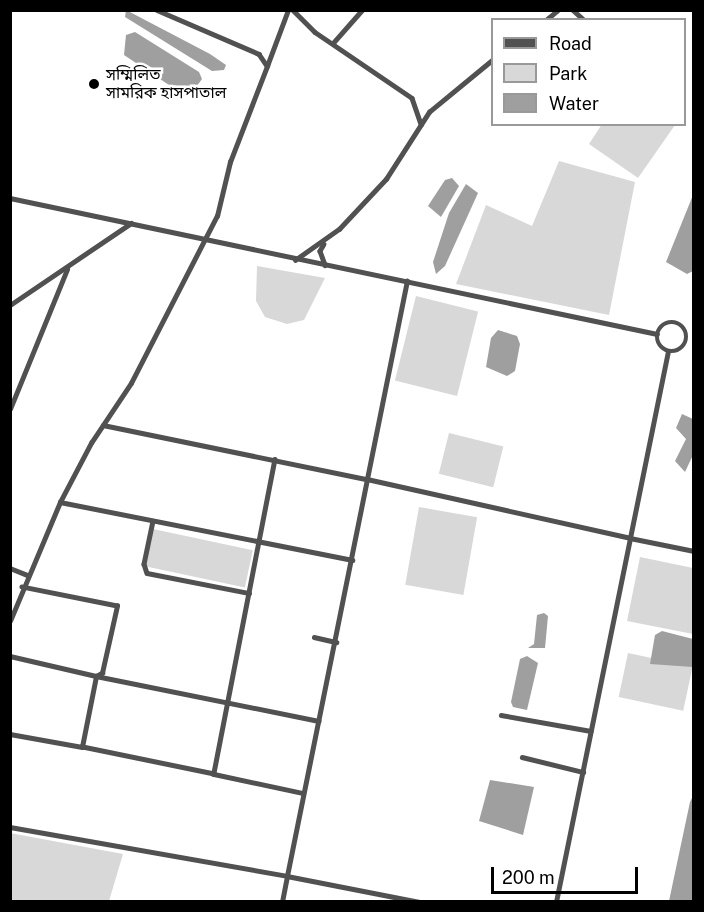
<!DOCTYPE html>
<html>
<head>
<meta charset="utf-8">
<style>
	body { margin:0 }
	#map { position:relative; width:704px; height:912px; overflow:hidden; background:#fff; font-family:"Public Sans","Noto Sans Bengali",sans-serif }
	div>[style] { position:absolute }
	.green>* { inset:0; background:#d8d8d8; transform-origin:0 0 }
	.water>* { inset:0; background:#9f9f9f }
	.street>* { height:4.5px; margin:-2.25px; padding:0 2.25px; transform-origin:2.25px; border-radius:2.25px; background:#515151 }
	.street>.ring { margin:-2.25px; padding:0; box-sizing:content-box; background:none; border:4.5px solid #515151; border-radius:50% }
	.dots>* { width:16px; height:16px; translate:-50% -50%; box-sizing:border-box; border:3px solid #fff; border-radius:50% }
	span { translate:-50% -50%; white-space:nowrap; text-align:center; line-height:1.15; -webkit-text-stroke:5px #fff; paint-order:stroke }
	.poi-label { font-size:16px; color:#000 }
	.left { translate:0 -50%; text-align:left }
	.frame { position:absolute; inset:0; border:12px solid #000; pointer-events:none }
	.legend { position:absolute; left:491px; top:18px; width:195px; height:108px; box-sizing:border-box; background:#fff; border:2px solid #999; margin:0; padding:8px 10px; list-style:none; font-size:18px; color:#000 }
	.legend li { display:flex; align-items:center; gap:12px; height:30px }
	.legend b { width:30px; border:2px solid #999 }
	.scale { position:absolute; left:491px; top:867px; width:147px; height:27px; box-sizing:border-box; border:3px solid #000; border-top:0; padding-left:8px; font-size:18px; line-height:21px; white-space:nowrap; color:#000; -webkit-text-stroke:4px #fff; paint-order:stroke }
</style>
</head>
<body>
<div id="map">
	<div class="green">
		<i style="clip-path:polygon(602px 124px,675px 124px,675px 125px,638px 178px,589px 144px)"></i>
		<i style="clip-path:polygon(559px 161px,635px 182px,609px 315px,456px 284px,486px 205px,532px 226px)"></i>
		<i style="clip-path:polygon(257px 266px,325px 278px,304px 320px,287px 324px,265px 317px,256px 301px)"></i>
		<i style="left:416px;top:296px;width:64px;height:87px;rotate:14deg"></i>
		<i style="left:449px;top:433px;width:56px;height:42px;rotate:14deg"></i>
		<i style="left:419px;top:507px;width:59px;height:79px;rotate:10deg"></i>
		<i style="left:153px;top:529px;width:102px;height:38px;rotate:12deg"></i>
		<i style="clip-path:polygon(640px 557px,693px 568px,693px 634px,627px 621px)"></i>
		<i style="left:628px;top:653px;width:66px;height:45px;rotate:12deg"></i>
		<i style="clip-path:polygon(10px 833px,123px 854px,109px 901px,11px 901px)"></i>
	</div>
	<div class="water">
		<i style="clip-path:polygon(126px 10px,210px 54px,226px 65px,224px 70px,212px 71px,125px 17px)"></i>
		<i style="clip-path:polygon(135px 32px,199px 72px,202px 79px,191px 94px,184px 95px,124px 55px,126px 35px)"></i>
		<i style="clip-path:polygon(452px 178px,459px 186px,441px 217px,428px 206px,445px 180px)"></i>
		<i style="clip-path:polygon(466px 184px,478px 193px,445px 266px,436px 274px,433px 262px,449px 213px)"></i>
		<i style="clip-path:polygon(693px 195px,693px 271px,687px 274px,666px 262px)"></i>
		<i style="clip-path:polygon(498px 330px,517px 336px,520px 344px,515px 371px,507px 376px,486px 367px,491px 338px)"></i>
		<i style="clip-path:polygon(682px 414px,693px 419px,693px 455px,685px 472px,675px 461px,686px 439px,676px 428px)"></i>
		<i style="clip-path:polygon(544px 613px,548px 616px,545px 648px,528px 648px,534px 644px,537px 615px)"></i>
		<i style="clip-path:polygon(662px 631px,693px 639px,693px 667px,650px 664px,655px 635px)"></i>
		<i style="clip-path:polygon(527px 656px,538px 663px,527px 710px,513px 707px,511px 702px,520px 659px)"></i>
		<i style="clip-path:polygon(490px 780px,534px 787px,523px 835px,479px 821px)"></i>
		<i style="clip-path:polygon(693px 796px,693px 901px,669px 901px,690px 802px)"></i>
	</div>
	<div class="street">
		<i style="left:157px;top:10px;width:111px;rotate:23.3deg"></i>
		<i style="left:259px;top:54px;width:14px;rotate:56deg"></i>
		<i style="left:267px;top:66px;width:60px;rotate:-69.4deg"></i>
		<i style="left:293px;top:10px;width:31px;rotate:45deg"></i>
		<i style="left:315px;top:32px;width:117px;rotate:34.2deg"></i>
		<i style="left:412px;top:98px;width:28px;rotate:71deg"></i>
		<i style="left:573px;top:10px;width:15px;rotate:42deg"></i>
		<i style="left:546px;top:20px;width:16px;rotate:-40deg"></i>
		<i style="left:333px;top:43px;width:44px;rotate:-48.7deg"></i>
		<i style="left:10px;top:198px;width:661px;rotate:11.87deg"></i>
		<i style="left:324px;top:244px;width:8px;rotate:120deg"></i>
		<i style="left:320px;top:251px;width:15px;rotate:70deg"></i>
		<i style="left:295px;top:260px;width:54px;rotate:-35.2deg"></i>
		<i style="left:339px;top:229px;width:69px;rotate:-46.8deg"></i>
		<i style="left:386px;top:179px;width:80px;rotate:-57.3deg"></i>
		<i style="left:429px;top:112px;width:82px;rotate:-39.5deg"></i>
		<i style="left:10px;top:305px;width:146px;rotate:-34.1deg"></i>
		<i class="ring" style="left:657px;top:322px;width:25.5px;height:25.5px"></i>
		<i style="left:10px;top:409px;width:151px;rotate:-67.8deg"></i>
		<i style="left:103px;top:425px;width:269px;rotate:11.6deg"></i>
		<i style="left:367px;top:479px;width:202px;rotate:-78.6deg"></i>
		<i style="left:275px;top:459px;width:321px;rotate:101deg"></i>
		<i style="left:214px;top:774px;width:91px;rotate:12.1deg"></i>
		<i style="left:60px;top:502px;width:298px;rotate:11.2deg"></i>
		<i style="left:153px;top:521px;width:44px;rotate:101.8deg"></i>
		<i style="left:144px;top:564px;width:9px;rotate:72deg"></i>
		<i style="left:147px;top:573px;width:104px;rotate:11.1deg"></i>
		<i style="left:10px;top:568px;width:18px;rotate:22deg"></i>
		<i style="left:10px;top:621px;width:129px;rotate:-67.2deg"></i>
		<i style="left:60px;top:502px;width:67px;rotate:-62.3deg"></i>
		<i style="left:91px;top:443px;width:72px;rotate:-56.3deg"></i>
		<i style="left:131px;top:383px;width:188px;rotate:-62.8deg"></i>
		<i style="left:217px;top:216px;width:56px;rotate:-76.5deg"></i>
		<i style="left:230px;top:162px;width:103px;rotate:-68.9deg"></i>
		<i style="left:314px;top:637px;width:23px;rotate:13deg"></i>
		<i style="left:10px;top:656px;width:88px;rotate:13.1deg"></i>
		<i style="left:96px;top:676px;width:7px;rotate:-27deg"></i>
		<i style="left:102px;top:673px;width:69px;rotate:-77.4deg"></i>
		<i style="left:117px;top:606px;width:97px;rotate:-168.7deg"></i>
		<i style="left:501px;top:715px;width:91px;rotate:10.1deg"></i>
		<i style="left:10px;top:734px;width:73px;rotate:10.2deg"></i>
		<i style="left:522px;top:757px;width:63px;rotate:13.8deg"></i>
		<i style="left:214px;top:774px;width:135px;rotate:-168.4deg"></i>
		<i style="left:82px;top:747px;width:72px;rotate:-78.8deg"></i>
		<i style="left:96px;top:676px;width:227px;rotate:11.4deg"></i>
		<i style="left:10px;top:827px;width:281px;rotate:10deg"></i>
		<i style="left:287px;top:876px;width:405px;rotate:-78.6deg"></i>
		<i style="left:367px;top:479px;width:270px;rotate:12.6deg"></i>
		<i style="left:630px;top:538px;width:190px;rotate:-78.5deg"></i>
		<i style="left:282px;top:902px;width:26px;rotate:-79deg"></i>
		<i style="left:287px;top:876px;width:136px;rotate:11.1deg"></i>
		<i style="left:556px;top:902px;width:371px;rotate:-78.5deg"></i>
		<i style="left:630px;top:538px;width:65px;rotate:11.5deg"></i>
	</div>
	<div class="dots">
		<i style="left:94px;top:84px;background:#000"></i>
	</div>
	<div class="poi-label">
		<span class="left" style="left:106px;top:84px">সম্মিলিত<br>সামরিক হাসপাতাল</span>
	</div>
	<div class="frame"></div>
	<ul class="legend">
	<li><b style="height:8px;background:#515151"></b>Road</li>
	<li><b style="height:16px;background:#d8d8d8"></b>Park</li>
	<li><b style="height:16px;background:#9f9f9f"></b>Water</li>
	</ul>
	<div class="scale">200 m</div>
</div>
</body>
</html>
